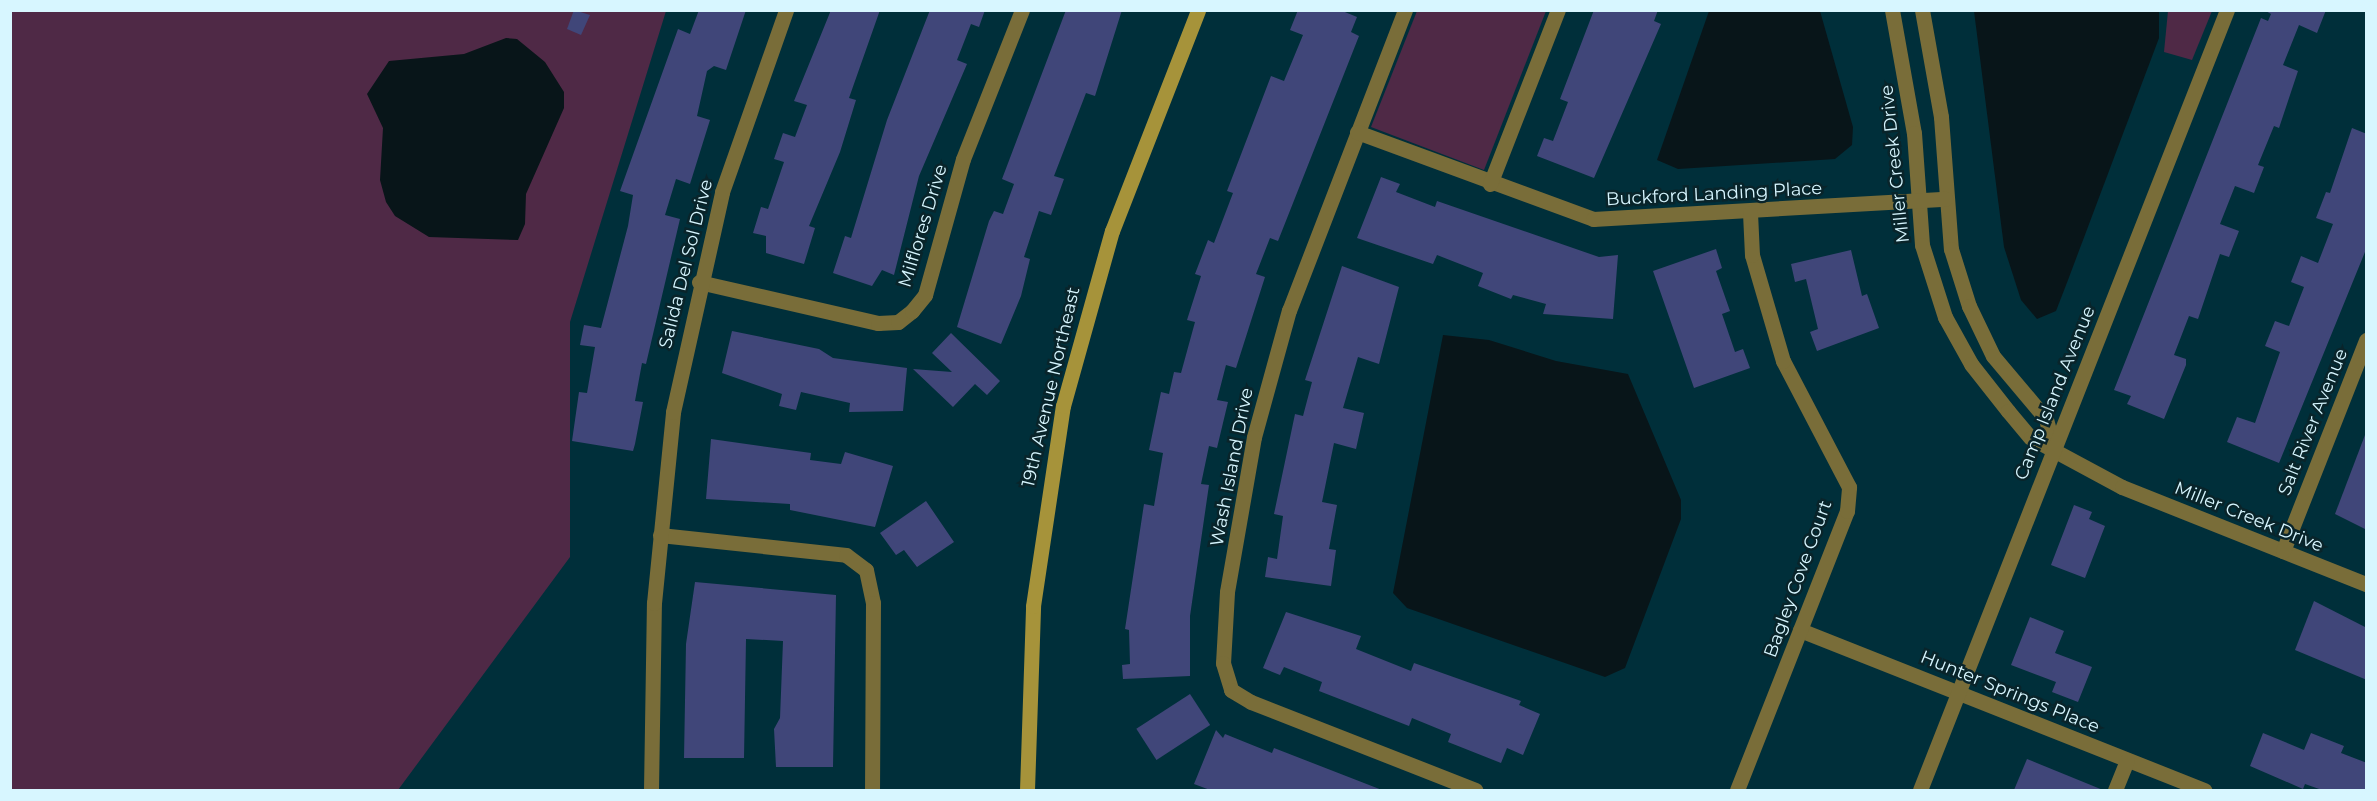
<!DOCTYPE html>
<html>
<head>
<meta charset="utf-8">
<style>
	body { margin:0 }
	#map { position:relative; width:2377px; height:801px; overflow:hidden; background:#002f3a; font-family:Montserrat,sans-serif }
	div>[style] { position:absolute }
	.green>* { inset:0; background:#4f2946 }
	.water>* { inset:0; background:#081519 }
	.building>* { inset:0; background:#404679; transform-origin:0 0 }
	.street>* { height:15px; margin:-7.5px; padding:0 7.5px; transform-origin:7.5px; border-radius:7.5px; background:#796d39 }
	.secondary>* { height:15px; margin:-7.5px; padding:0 7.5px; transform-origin:7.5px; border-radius:7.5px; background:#a6933a }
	span { translate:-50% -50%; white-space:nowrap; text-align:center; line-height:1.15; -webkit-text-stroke:5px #09242a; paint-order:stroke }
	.street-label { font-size:18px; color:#d7f6ff }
	.frame { position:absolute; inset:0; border:12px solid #d7f6ff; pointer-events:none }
</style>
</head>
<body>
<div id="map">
	<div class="green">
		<i style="clip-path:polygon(10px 11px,666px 11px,570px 322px,570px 557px,398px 790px,11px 790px)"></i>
		<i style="clip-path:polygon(1417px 11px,1546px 11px,1484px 170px,1371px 127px)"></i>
		<i style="clip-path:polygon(2168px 11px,2212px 11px,2192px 60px,2164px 52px)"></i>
	</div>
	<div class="water">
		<i style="clip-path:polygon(1709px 11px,1820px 11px,1853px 127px,1852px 145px,1835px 159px,1678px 169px,1657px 160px)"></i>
		<i style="clip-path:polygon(1974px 11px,2159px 11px,2159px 38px,2068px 280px,2056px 311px,2037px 319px,2021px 300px,2004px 247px)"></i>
		<i style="clip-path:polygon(506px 38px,517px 39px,545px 62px,564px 92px,564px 108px,526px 194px,525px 224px,518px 240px,429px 237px,395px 216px,386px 202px,380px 180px,383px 128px,367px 94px,389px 61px,464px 54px)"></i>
		<i style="clip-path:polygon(1443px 335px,1489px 340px,1556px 361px,1628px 374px,1681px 500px,1681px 519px,1625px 668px,1605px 677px,1407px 608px,1393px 593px)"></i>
	</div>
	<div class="building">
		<i style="clip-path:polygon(574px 10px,590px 15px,581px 35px,567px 29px)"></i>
		<i style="clip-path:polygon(699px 10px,746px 10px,726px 70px,714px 66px,707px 71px,697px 116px,710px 120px,690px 184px,676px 179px,665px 215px,680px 219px,646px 364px,642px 363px,635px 401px,643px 402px,635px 444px,633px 451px,572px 441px,579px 392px,587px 393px,595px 347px,580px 345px,584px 325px,601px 328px,628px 226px,633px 195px,620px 191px,678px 29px,690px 34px)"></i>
		<i style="clip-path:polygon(831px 10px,880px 10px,849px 98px,856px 100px,840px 152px,809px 226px,815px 228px,804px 264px,766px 253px,766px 236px,753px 233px,761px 207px,768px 209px,784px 162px,774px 159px,783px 133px,795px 137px,807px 105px,794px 101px)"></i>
		<i style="clip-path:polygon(930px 10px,985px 10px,979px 27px,971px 24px,957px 60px,967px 64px,919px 176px,894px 275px,882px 270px,872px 286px,833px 273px,845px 236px,851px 238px,887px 120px)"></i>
		<i style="clip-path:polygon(1066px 10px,1122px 10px,1095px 96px,1086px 93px,1054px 176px,1064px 179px,1051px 215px,1039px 211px,1024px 257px,1030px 259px,1021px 296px,1001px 344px,957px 327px,989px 221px,994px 211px,1003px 214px,1014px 184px,1002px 179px)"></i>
		<i style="clip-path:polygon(1298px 10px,1340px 10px,1357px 17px,1351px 32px,1359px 36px,1278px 241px,1270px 238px,1256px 274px,1265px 277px,1236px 368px,1226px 365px,1217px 400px,1228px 402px,1217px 448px,1209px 446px,1201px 484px,1209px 485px,1190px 616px,1190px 676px,1123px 679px,1122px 665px,1130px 664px,1129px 630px,1125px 629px,1144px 504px,1154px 506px,1163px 453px,1149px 450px,1161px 392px,1169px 394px,1174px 372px,1181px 373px,1195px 322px,1187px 320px,1201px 276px,1195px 274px,1208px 240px,1214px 243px,1233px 193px,1227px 191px,1271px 76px,1284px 81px,1303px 35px,1290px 30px)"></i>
		<i style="clip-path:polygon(1594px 10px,1658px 10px,1654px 21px,1661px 24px,1594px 178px,1537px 156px,1544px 138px,1553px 141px,1568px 102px,1560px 99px)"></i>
		<i style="clip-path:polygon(2264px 10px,2326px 10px,2317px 33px,2299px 25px,2283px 65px,2298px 71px,2279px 128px,2274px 126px,2258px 165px,2264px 167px,2254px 193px,2235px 186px,2220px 224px,2239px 231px,2229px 257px,2220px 254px,2198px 319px,2189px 316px,2174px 355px,2186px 359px,2186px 365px,2164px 419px,2127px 404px,2131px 396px,2114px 390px,2261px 18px,2268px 21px,2271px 14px)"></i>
		<i style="clip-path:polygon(2352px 128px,2367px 134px,2367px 247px,2279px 463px,2227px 442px,2237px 417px,2255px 423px,2280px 352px,2265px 346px,2275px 321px,2289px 326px,2304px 287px,2291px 282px,2301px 256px,2318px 263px,2333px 224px,2316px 218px,2326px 192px,2330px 193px)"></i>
		<i style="clip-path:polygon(1381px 177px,1400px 184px,1396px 192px,1435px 207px,1437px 201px,1599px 257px,1618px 255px,1613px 319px,1543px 314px,1546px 304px,1513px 295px,1511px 299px,1478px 286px,1483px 273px,1437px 255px,1433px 264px,1357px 238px)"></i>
		<i style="clip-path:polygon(1716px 249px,1722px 268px,1716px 271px,1730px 311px,1722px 314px,1735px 352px,1743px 349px,1750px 368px,1694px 388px,1653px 271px)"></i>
		<i style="clip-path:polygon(1851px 250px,1862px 296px,1867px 294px,1879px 328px,1817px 351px,1810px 332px,1818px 329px,1806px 279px,1795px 282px,1791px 264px)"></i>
		<i style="clip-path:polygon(1342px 266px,1399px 287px,1379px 364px,1358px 357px,1343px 408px,1364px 413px,1356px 449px,1334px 443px,1322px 502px,1337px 505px,1329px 549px,1336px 550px,1331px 586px,1265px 577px,1268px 557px,1277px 559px,1283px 516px,1274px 514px,1291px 433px,1295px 414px,1303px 416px,1312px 382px,1305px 380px)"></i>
		<i style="clip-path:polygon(732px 331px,819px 349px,833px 358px,907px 368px,903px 411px,849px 412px,850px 403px,801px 392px,796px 410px,779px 406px,782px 394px,722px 373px)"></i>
		<i style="clip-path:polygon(951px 333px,1000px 381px,987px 395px,975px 384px,953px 407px,913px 369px,952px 372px,932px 353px)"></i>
		<i style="clip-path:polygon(2365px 435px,2367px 436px,2367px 530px,2335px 514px)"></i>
		<i style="clip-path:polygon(711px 439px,811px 453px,810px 460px,841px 464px,845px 452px,893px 466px,875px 527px,790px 510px,790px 504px,706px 499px)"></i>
		<i style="clip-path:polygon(926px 501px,954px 542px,917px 567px,904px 550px,896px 555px,880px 533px)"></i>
		<i style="clip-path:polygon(2074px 505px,2092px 512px,2089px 519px,2105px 526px,2085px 578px,2051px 565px)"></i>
		<i style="clip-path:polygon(695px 582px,836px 595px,833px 767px,776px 767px,774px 729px,780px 718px,783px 641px,746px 639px,744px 758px,684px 758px,686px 644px)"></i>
		<i style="clip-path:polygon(2314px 601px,2367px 628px,2367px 680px,2295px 650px)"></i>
		<i style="clip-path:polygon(1286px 612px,1361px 636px,1356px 649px,1411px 671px,1414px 663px,1521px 701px,1519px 705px,1540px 714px,1523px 755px,1507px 748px,1501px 763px,1448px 742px,1451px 734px,1412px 718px,1409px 726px,1319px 691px,1322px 682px,1284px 667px,1280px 675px,1263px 668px)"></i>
		<i style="clip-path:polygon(2030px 617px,2064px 631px,2055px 653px,2092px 667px,2078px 702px,2052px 692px,2056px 682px,2011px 665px)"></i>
		<i style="left:1190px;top:694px;width:37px;height:64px;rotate:57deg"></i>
		<i style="clip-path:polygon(1216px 730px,1223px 738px,1225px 734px,1272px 753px,1274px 748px,1382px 790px,1210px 790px,1194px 784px)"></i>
		<i style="clip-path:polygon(2263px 733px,2304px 750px,2311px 733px,2344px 746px,2341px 753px,2367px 763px,2367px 790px,2322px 790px,2305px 784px,2303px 789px,2250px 766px)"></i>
		<i style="clip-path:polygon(2027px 759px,2103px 790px,2014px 790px)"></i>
	</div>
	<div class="street">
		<i style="left:1405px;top:10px;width:322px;rotate:111.1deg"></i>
		<i style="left:1289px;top:310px;width:132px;rotate:105.4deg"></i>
		<i style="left:1254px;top:437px;width:157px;rotate:99.9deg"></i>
		<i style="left:1227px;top:592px;width:71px;rotate:93.2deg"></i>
		<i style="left:1223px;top:663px;width:28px;rotate:73deg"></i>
		<i style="left:1231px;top:690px;width:23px;rotate:31deg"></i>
		<i style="left:1251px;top:702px;width:241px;rotate:21.4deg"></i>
		<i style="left:1892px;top:10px;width:125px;rotate:79.9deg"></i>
		<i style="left:1914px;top:133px;width:112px;rotate:85.9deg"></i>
		<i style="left:1922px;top:245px;width:76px;rotate:72.3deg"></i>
		<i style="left:1945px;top:317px;width:54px;rotate:61deg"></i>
		<i style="left:1971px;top:364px;width:60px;rotate:51.8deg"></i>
		<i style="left:2008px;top:411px;width:35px;rotate:50deg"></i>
		<i style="left:2031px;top:438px;width:103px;rotate:28.3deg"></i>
		<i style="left:2122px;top:487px;width:263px;rotate:21.7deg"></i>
		<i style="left:1922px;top:10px;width:109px;rotate:79.9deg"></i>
		<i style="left:1941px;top:117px;width:132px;rotate:85.7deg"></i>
		<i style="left:1951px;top:249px;width:60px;rotate:72.5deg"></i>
		<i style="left:1969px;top:306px;width:55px;rotate:64.4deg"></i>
		<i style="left:1993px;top:356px;width:82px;rotate:49.9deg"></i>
		<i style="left:2046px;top:419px;width:31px;rotate:75deg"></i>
		<i style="left:1357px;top:132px;width:252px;rotate:20.2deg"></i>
		<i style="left:1593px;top:219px;width:353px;rotate:-3.3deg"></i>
		<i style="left:1490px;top:184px;width:187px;rotate:-68.7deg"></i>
		<i style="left:699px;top:282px;width:184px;rotate:12.9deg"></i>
		<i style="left:878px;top:323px;width:20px;rotate:-3deg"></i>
		<i style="left:898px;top:322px;width:18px;rotate:-38deg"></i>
		<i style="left:912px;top:311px;width:21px;rotate:-51deg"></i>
		<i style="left:925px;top:295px;width:141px;rotate:-74.4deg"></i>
		<i style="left:963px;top:159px;width:160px;rotate:-68.4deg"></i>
		<i style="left:660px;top:535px;width:187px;rotate:6.1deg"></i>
		<i style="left:846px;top:555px;width:25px;rotate:37deg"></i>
		<i style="left:866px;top:570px;width:34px;rotate:78deg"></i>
		<i style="left:873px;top:603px;width:187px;rotate:90.3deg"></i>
		<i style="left:2283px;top:551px;width:227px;rotate:-68.5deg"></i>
		<i style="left:1800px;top:630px;width:435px;rotate:21.6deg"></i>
		<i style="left:651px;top:790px;width:187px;rotate:-89.1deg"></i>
		<i style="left:654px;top:603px;width:192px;rotate:-84.3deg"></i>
		<i style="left:673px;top:412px;width:225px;rotate:-77.4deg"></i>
		<i style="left:722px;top:192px;width:193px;rotate:-70.6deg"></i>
		<i style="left:1737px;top:790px;width:300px;rotate:-68.5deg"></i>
		<i style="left:1847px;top:511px;width:24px;rotate:-85deg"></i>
		<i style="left:1849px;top:487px;width:142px;rotate:-117.6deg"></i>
		<i style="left:1783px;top:361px;width:110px;rotate:-106.3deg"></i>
		<i style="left:1752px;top:255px;width:42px;rotate:-92.7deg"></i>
		<i style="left:1920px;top:790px;width:838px;rotate:-68.52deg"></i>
		<i style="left:2115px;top:790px;width:32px;rotate:-68deg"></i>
	</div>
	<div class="secondary">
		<i style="left:1027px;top:790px;width:184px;rotate:-88.1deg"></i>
		<i style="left:1033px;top:606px;width:202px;rotate:-81.5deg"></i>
		<i style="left:1063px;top:406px;width:182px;rotate:-74.4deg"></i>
		<i style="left:1112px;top:231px;width:237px;rotate:-68.7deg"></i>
	</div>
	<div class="street-label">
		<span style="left:1895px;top:164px;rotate:-96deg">Miller Creek Drive</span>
		<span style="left:1714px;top:194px;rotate:-3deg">Buckford Landing Place</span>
		<span style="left:923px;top:226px;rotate:-73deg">Milflores Drive</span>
		<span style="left:686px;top:264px;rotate:-76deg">Salida Del Sol Drive</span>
		<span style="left:1051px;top:387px;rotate:-77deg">19th Avenue Northeast</span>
		<span style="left:2055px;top:393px;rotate:-68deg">Camp Island Avenue</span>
		<span style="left:2313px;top:422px;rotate:-68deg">Salt River Avenue</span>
		<span style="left:1232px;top:467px;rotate:-79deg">Wash Island Drive</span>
		<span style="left:2249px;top:517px;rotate:22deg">Miller Creek Drive</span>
		<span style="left:1798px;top:579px;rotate:-70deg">Bagley Cove Court</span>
		<span style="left:2010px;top:692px;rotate:22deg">Hunter Springs Place</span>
	</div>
	<div class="frame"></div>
</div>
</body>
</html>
